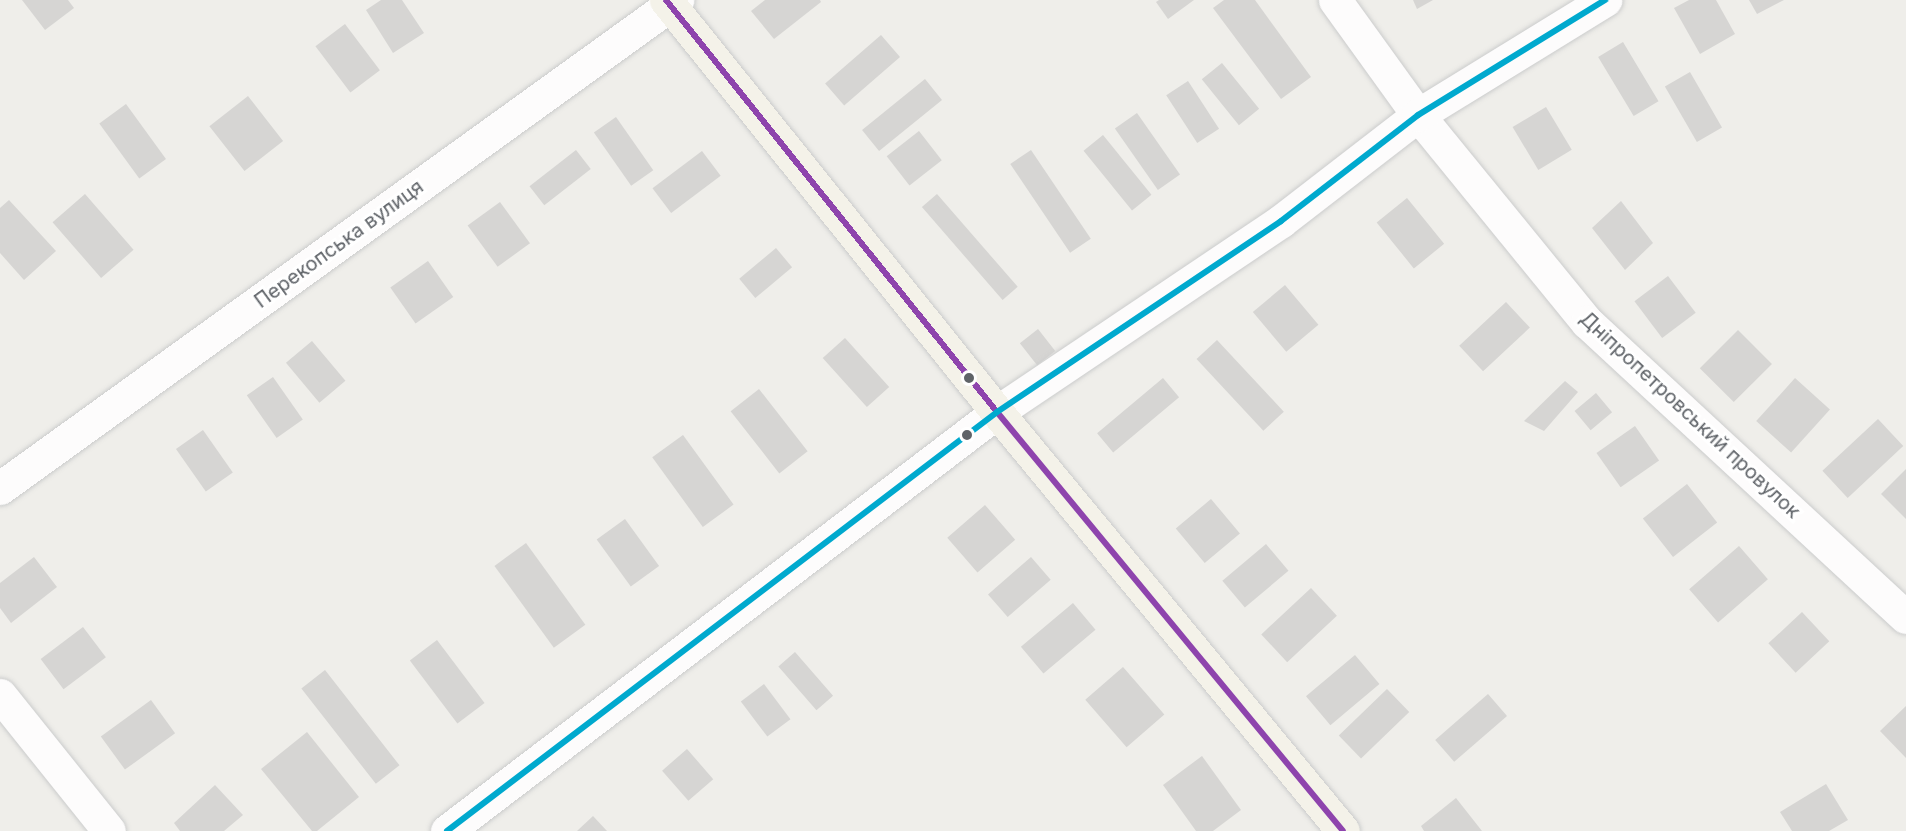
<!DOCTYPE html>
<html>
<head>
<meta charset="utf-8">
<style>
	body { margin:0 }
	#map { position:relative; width:1906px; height:831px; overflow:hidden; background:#efeeea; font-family:Inter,sans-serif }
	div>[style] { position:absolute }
	.building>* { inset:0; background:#d6d5d3; transform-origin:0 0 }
	.roads { filter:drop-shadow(0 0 2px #cbcccc) drop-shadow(0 0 2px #cbcccc) }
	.minor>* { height:33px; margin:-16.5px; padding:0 16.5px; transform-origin:16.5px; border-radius:16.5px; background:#fdfcfc }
	.primary>* { height:33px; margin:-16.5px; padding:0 16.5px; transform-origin:16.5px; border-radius:16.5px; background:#f4f2e9 }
	.bus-1>* { height:6px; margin:-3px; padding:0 3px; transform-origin:3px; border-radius:3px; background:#8e44ad }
	.bus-2>* { height:6px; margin:-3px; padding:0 3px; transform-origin:3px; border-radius:3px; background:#00a9ce }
	.dots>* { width:16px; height:16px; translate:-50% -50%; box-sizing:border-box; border:3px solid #fff; border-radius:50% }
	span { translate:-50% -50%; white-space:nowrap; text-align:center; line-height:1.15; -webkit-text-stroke:6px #fff; paint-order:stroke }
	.street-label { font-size:20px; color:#5f6368 }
</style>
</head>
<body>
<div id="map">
	<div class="building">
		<i style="clip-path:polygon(22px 0,68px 0,74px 8px,45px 30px)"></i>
		<i style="clip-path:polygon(381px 0,402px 0,424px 33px,393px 53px,366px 10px)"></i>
		<i style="clip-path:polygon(765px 0,820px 0,821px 2px,774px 39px,751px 11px)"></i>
		<i style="clip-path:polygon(1159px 0,1194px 0,1168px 19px,1156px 2px)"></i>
		<i style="clip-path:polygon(1224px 0,1255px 0,1311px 77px,1281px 99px,1213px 8px)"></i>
		<i style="clip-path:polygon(1413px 0,1433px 0,1417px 9px)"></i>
		<i style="clip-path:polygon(1689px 0,1716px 0,1735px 34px,1700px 54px,1674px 8px)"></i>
		<i style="clip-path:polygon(1749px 0,1784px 0,1757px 14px)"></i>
		<i style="left:345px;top:24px;width:58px;height:37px;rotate:53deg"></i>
		<i style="left:881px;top:35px;width:29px;height:74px;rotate:49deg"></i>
		<i style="left:1623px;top:42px;width:69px;height:29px;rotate:59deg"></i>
		<i style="left:1222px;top:63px;width:59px;height:26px;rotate:51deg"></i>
		<i style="left:1690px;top:72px;width:64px;height:29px;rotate:60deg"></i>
		<i style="left:925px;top:79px;width:27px;height:81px;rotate:51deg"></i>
		<i style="left:1188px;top:81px;width:57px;height:26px;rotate:57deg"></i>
		<i style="left:248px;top:96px;width:57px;height:49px;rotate:52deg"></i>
		<i style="left:126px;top:104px;width:68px;height:33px;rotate:54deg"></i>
		<i style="left:1546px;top:107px;width:50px;height:39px;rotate:59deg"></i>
		<i style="left:1137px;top:113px;width:75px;height:27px;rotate:55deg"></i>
		<i style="left:616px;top:117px;width:65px;height:27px;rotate:55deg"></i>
		<i style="left:919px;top:131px;width:37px;height:41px;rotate:52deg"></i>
		<i style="left:1103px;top:135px;width:77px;height:25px;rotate:51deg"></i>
		<i style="left:576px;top:150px;width:24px;height:59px;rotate:52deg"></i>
		<i style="left:1031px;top:150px;width:107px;height:25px;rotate:56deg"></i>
		<i style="left:702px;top:151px;width:31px;height:62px;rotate:53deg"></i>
		<i style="left:85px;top:194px;width:74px;height:43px;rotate:49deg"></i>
		<i style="left:937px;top:194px;width:123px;height:20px;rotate:49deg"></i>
		<i style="left:1407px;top:198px;width:59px;height:39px;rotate:51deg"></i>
		<i style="clip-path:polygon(9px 200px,56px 251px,24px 280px,0 253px,0 208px)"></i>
		<i style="clip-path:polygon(1621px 201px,1653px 243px,1625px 270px,1592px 228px)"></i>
		<i style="left:500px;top:202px;width:51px;height:40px;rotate:54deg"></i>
		<i style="left:776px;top:248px;width:25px;height:48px;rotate:50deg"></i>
		<i style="left:428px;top:261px;width:44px;height:46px;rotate:55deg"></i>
		<i style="left:1668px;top:276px;width:46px;height:42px;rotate:53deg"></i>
		<i style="left:1285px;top:285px;width:52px;height:42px;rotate:50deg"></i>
		<i style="left:1506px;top:302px;width:35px;height:64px;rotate:47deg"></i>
		<i style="left:1038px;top:329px;width:28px;height:23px;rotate:52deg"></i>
		<i style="left:1738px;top:330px;width:48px;height:54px;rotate:45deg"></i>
		<i style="left:845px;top:338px;width:66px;height:30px;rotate:48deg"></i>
		<i style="left:1217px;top:340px;width:98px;height:28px;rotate:47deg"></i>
		<i style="left:312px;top:341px;width:52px;height:34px;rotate:50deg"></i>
		<i style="left:273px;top:377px;width:52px;height:32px;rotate:55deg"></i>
		<i style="left:1163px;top:378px;width:25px;height:86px;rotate:50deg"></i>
		<i style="left:1795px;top:378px;width:47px;height:58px;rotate:42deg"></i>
		<i style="clip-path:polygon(1565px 381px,1578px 392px,1544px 431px,1524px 421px)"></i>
		<i style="left:759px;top:389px;width:79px;height:36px;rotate:52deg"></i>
		<i style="left:1596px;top:393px;width:25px;height:28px;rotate:50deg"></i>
		<i style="left:1878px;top:419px;width:37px;height:76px;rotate:47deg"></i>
		<i style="left:1635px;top:426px;width:42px;height:47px;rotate:55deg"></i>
		<i style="left:203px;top:430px;width:52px;height:33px;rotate:55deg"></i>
		<i style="left:683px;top:435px;width:86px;height:38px;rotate:54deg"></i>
		<i style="clip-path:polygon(1906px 469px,1906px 519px,1881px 494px)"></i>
		<i style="left:1687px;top:484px;width:49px;height:56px;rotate:52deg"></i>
		<i style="left:1211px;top:499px;width:45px;height:46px;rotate:50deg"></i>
		<i style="left:985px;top:505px;width:46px;height:50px;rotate:49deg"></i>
		<i style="left:625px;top:519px;width:58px;height:35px;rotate:54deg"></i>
		<i style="left:526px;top:543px;width:101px;height:39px;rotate:54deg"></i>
		<i style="left:1266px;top:544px;width:35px;height:57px;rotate:50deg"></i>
		<i style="left:1739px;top:546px;width:44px;height:66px;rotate:49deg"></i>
		<i style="clip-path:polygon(34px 557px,57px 587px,11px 623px,0 608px,0 583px)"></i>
		<i style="left:1031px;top:557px;width:30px;height:57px;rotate:49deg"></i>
		<i style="left:1311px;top:588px;width:38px;height:68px;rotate:47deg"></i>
		<i style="left:1073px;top:603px;width:35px;height:68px;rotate:50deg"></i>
		<i style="left:1802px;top:612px;width:40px;height:46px;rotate:47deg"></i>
		<i style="left:83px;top:627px;width:38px;height:53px;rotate:53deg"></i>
		<i style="left:437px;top:640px;width:79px;height:34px;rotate:53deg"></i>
		<i style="left:795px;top:652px;width:58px;height:22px;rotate:49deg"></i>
		<i style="left:1355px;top:655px;width:38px;height:64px;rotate:50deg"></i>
		<i style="left:1123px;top:667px;width:63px;height:50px;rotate:49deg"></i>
		<i style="left:325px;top:670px;width:121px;height:30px;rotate:52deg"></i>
		<i style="left:764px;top:684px;width:44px;height:29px;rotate:53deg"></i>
		<i style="left:1387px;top:689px;width:32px;height:67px;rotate:46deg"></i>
		<i style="left:1488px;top:694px;width:29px;height:70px;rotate:49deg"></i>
		<i style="left:151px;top:700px;width:41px;height:62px;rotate:54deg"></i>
		<i style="clip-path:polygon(1906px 706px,1906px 758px,1880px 731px)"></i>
		<i style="clip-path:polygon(307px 732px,359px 797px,317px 831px,312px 831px,261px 769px)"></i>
		<i style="left:687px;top:749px;width:40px;height:33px;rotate:49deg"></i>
		<i style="clip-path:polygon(1202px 756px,1241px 810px,1213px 831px,1196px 831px,1163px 785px)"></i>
		<i style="clip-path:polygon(1826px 784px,1848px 820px,1829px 831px,1792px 831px,1780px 812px)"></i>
		<i style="clip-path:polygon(215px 785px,243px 815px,224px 831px,180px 831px,174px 823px)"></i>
		<i style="clip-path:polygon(1456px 798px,1482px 831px,1424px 831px,1421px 826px)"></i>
		<i style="clip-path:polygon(593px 816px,607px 831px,577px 831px)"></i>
	</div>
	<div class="roads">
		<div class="minor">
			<i style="left:1335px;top:0;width:142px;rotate:54.2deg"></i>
			<i style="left:1418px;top:115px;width:267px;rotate:50.8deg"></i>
			<i style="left:1587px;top:322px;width:434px;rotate:42.8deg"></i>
			<i style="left:0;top:488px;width:835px;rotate:-35.79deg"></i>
			<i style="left:0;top:695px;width:174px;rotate:51.3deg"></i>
			<i style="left:447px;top:831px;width:691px;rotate:-37.3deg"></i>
			<i style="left:997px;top:412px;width:342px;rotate:-33.9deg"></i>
			<i style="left:1281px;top:221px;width:173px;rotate:-37.7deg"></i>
			<i style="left:1418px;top:115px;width:220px;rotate:-31.6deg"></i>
		</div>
		<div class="primary">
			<i style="left:666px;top:0;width:528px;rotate:51.22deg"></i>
			<i style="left:997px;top:412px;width:543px;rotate:50.45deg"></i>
		</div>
	</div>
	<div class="bus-1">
		<i style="left:666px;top:0;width:528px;rotate:51.22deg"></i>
		<i style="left:997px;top:412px;width:543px;rotate:50.45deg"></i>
	</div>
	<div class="bus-2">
		<i style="left:447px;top:831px;width:691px;rotate:-37.3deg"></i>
		<i style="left:997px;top:412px;width:342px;rotate:-33.9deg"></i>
		<i style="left:1281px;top:221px;width:173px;rotate:-37.7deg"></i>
		<i style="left:1418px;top:115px;width:220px;rotate:-31.6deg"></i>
	</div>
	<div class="dots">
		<i style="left:969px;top:378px;background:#5f6368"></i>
		<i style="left:967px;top:435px;background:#5f6368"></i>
	</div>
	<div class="street-label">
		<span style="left:339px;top:244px;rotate:-36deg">Перекопська вулиця</span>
		<span style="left:1690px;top:415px;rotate:43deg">Дніпропетровський провулок</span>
	</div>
</div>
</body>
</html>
